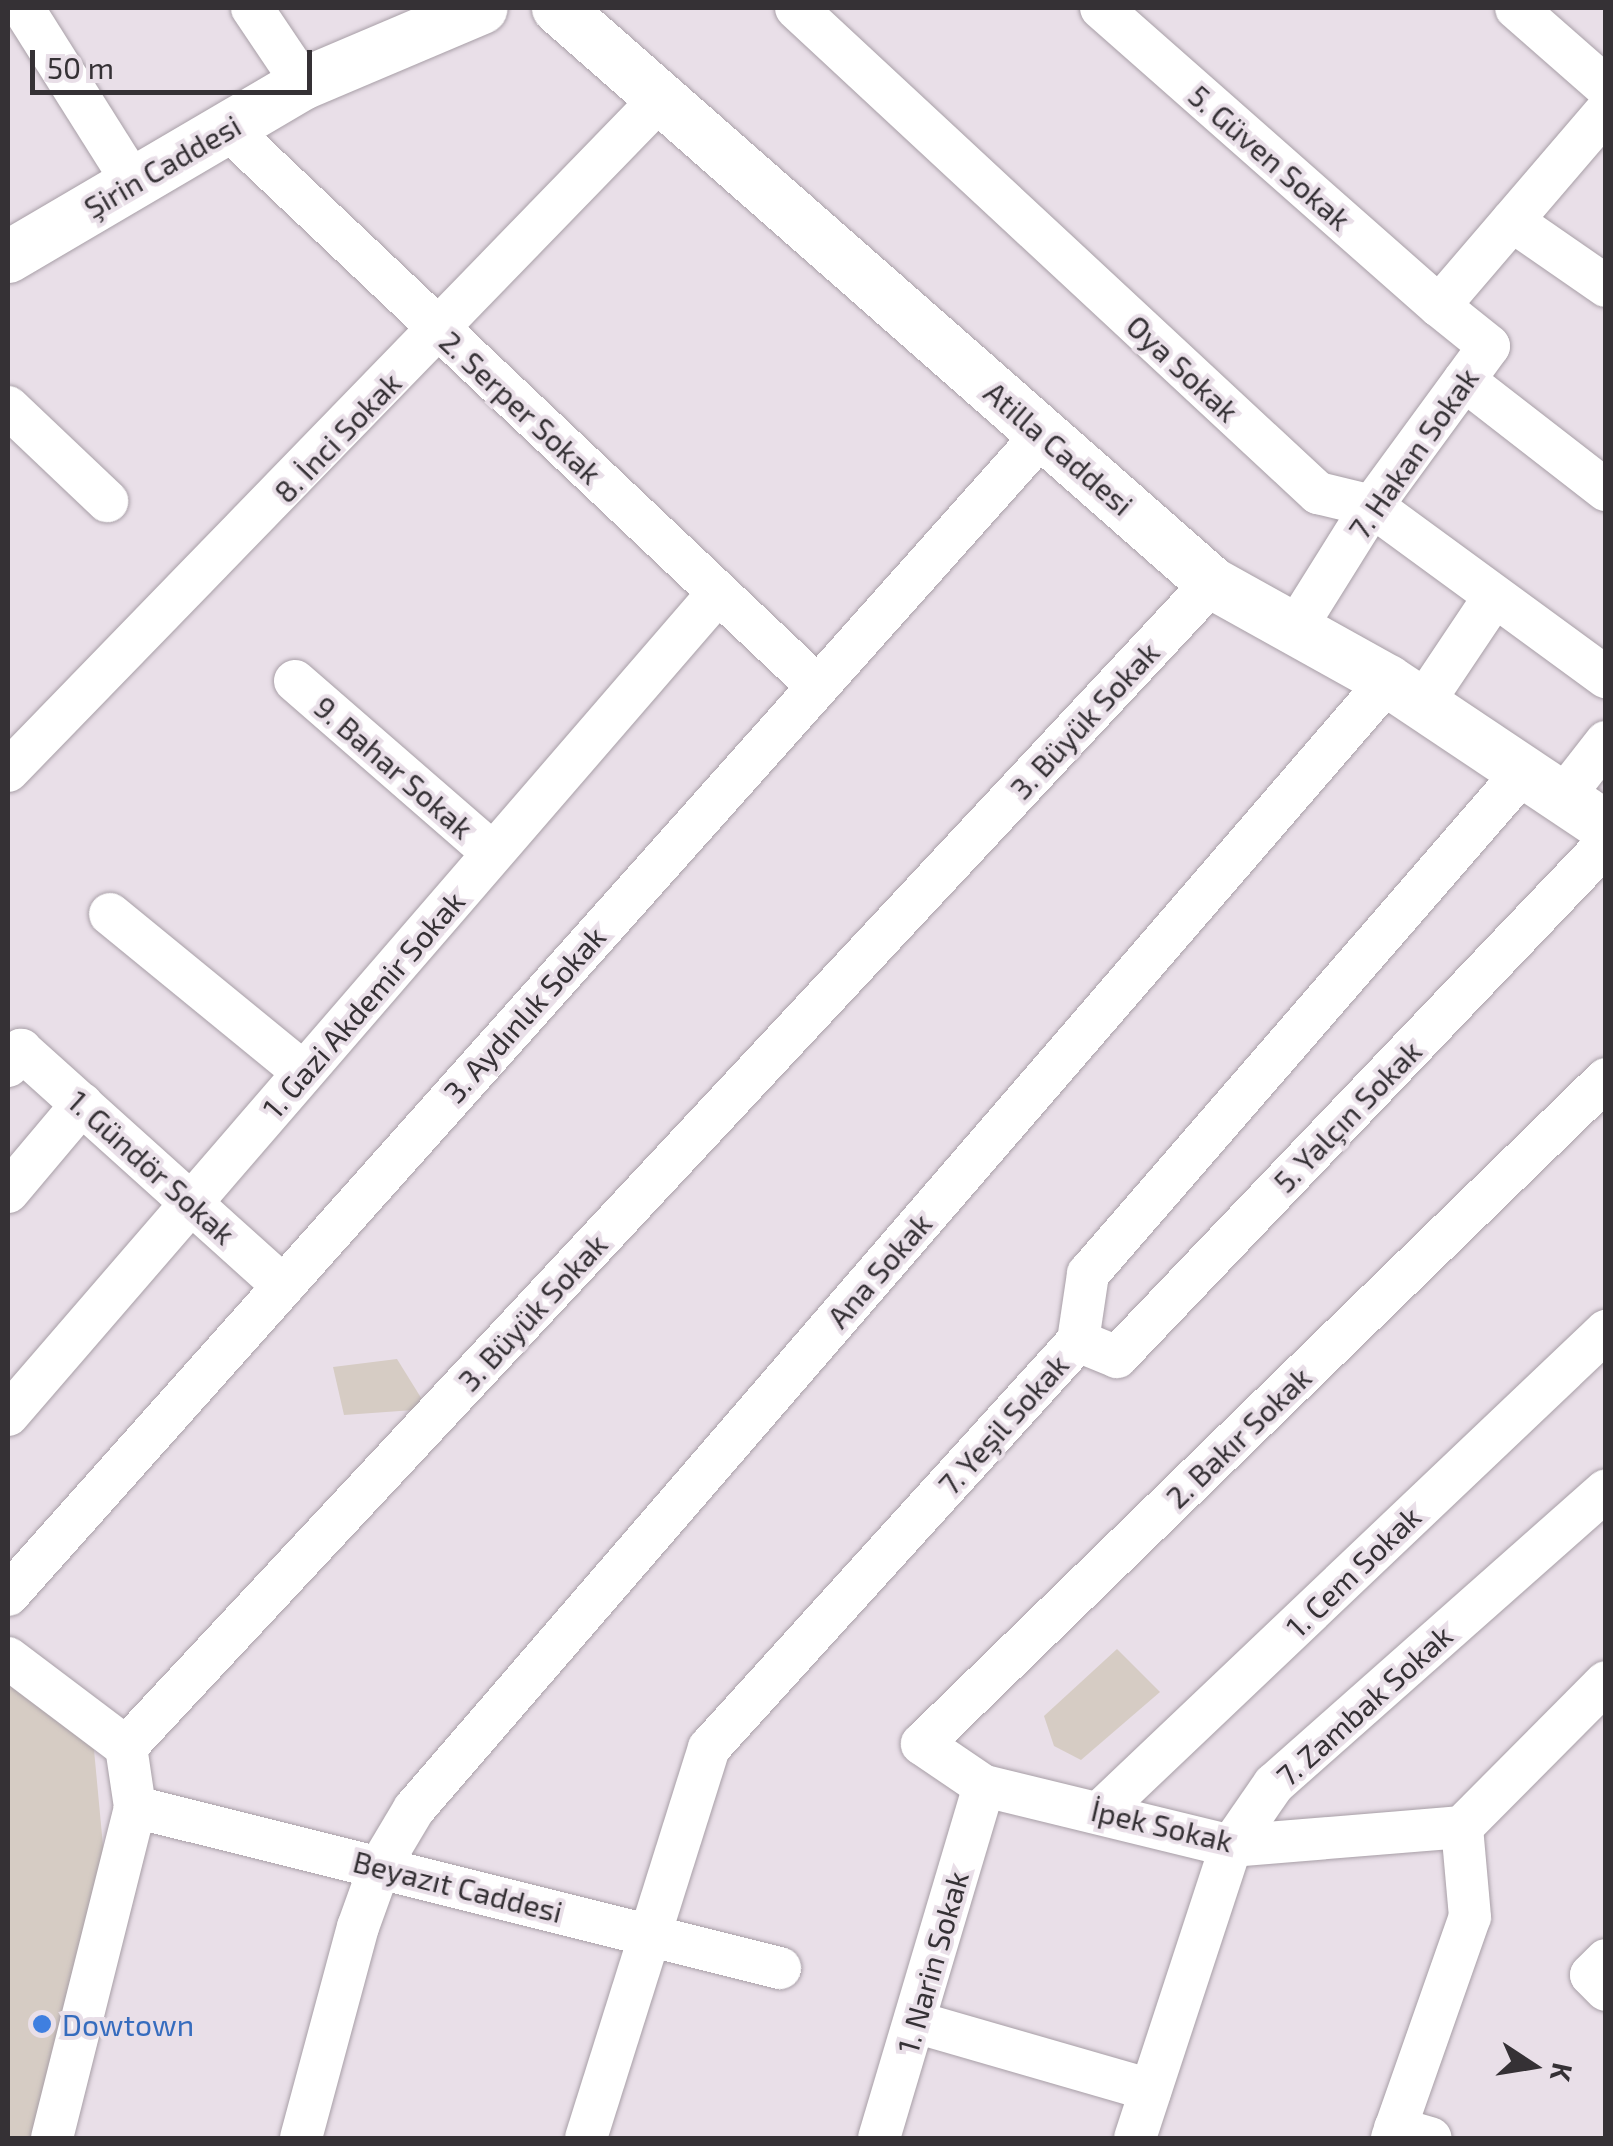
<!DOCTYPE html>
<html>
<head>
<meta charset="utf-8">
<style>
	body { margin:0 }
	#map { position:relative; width:1613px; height:2146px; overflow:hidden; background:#e9dfe8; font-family:"Exo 2",sans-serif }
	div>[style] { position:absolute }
	.building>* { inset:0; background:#d6ccc4 }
	.roads { filter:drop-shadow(0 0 2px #a89fa7) drop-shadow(0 0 2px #a89fa7) }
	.minor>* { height:42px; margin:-21px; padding:0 21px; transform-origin:21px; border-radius:21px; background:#fff }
	.tertiary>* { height:52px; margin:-26px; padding:0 26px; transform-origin:26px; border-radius:26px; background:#fff }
	.dots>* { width:28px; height:28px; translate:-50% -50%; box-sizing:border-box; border:5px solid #e9dfe8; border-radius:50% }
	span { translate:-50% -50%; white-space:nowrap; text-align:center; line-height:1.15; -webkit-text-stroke:8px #e9dfe8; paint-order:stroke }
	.street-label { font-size:30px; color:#353135 }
	.shop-label { font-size:30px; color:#366cbe }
	.left { translate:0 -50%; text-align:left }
	.frame { position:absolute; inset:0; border:10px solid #353135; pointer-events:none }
	.north { position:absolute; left:1483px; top:2016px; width:100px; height:100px; -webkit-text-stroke:8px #e9dfe8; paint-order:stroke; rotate:102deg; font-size:28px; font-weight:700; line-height:40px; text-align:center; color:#353135 }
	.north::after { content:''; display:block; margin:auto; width:35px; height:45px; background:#353135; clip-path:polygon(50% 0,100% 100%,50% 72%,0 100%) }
	.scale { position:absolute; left:30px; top:50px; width:282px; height:45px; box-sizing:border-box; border:5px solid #353135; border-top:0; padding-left:12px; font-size:30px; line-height:35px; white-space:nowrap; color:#353135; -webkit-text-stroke:8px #e9dfe8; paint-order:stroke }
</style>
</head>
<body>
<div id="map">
	<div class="building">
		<i style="clip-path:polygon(397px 1359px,428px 1409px,344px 1415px,333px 1367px)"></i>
		<i style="clip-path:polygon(1117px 1649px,1160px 1692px,1081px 1760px,1054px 1746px,1044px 1716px)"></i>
		<i style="clip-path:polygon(8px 1683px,93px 1739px,109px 1910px,44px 2138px,8px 2138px)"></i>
	</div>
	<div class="roads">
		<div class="minor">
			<i style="left:23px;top:8px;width:207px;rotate:57.8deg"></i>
			<i style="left:252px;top:8px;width:92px;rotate:56.1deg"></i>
			<i style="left:796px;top:8px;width:713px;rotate:42.9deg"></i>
			<i style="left:1318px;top:493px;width:56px;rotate:13.5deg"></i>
			<i style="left:1372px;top:506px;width:290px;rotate:36.2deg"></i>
			<i style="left:1101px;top:8px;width:451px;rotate:41.4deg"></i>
			<i style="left:1516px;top:8px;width:120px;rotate:41.3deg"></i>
			<i style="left:227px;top:128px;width:811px;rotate:43.4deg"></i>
			<i style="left:1512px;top:221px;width:114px;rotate:34.7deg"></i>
			<i style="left:1464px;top:380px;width:180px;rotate:37.8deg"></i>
			<i style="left:8px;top:407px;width:137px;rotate:43.5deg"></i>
			<i style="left:1295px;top:629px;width:145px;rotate:-58deg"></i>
			<i style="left:1372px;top:506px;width:198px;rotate:-53.8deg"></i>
			<i style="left:1489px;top:346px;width:64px;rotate:-141.3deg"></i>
			<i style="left:1439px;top:306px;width:257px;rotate:-49.4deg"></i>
			<i style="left:295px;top:681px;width:262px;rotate:41deg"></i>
			<i style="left:1423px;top:703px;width:124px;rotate:-56.2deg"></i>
			<i style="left:8px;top:771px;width:938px;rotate:-45.86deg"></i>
			<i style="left:1563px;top:797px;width:70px;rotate:-52deg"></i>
			<i style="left:110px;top:914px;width:249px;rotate:39.3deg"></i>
			<i style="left:8px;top:1066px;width:21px;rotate:-51deg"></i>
			<i style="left:21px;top:1050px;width:353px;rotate:42deg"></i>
			<i style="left:8px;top:1192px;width:115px;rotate:-49.9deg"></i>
			<i style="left:1078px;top:1341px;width:42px;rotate:22.3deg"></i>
			<i style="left:1117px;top:1357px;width:709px;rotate:-46.37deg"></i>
			<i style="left:8px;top:1415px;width:1086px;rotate:-49.18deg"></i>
			<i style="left:8px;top:1595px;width:1555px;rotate:-48.28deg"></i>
			<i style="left:8px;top:1658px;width:148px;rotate:37deg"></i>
			<i style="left:135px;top:1807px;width:665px;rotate:14.02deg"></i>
			<i style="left:1101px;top:1811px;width:697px;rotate:-43.55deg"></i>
			<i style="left:1462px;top:1827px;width:232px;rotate:175.3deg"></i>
			<i style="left:1231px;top:1846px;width:254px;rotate:-166.3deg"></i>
			<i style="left:984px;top:1786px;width:75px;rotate:-145.9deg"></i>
			<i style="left:922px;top:1744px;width:954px;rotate:-44.19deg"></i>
			<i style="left:1462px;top:1827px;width:204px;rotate:-45.2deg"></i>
			<i style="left:1606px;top:1960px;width:21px;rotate:135deg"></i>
			<i style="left:1591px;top:1975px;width:21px;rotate:45deg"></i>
			<i style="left:915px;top:2022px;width:245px;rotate:16.1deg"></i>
			<i style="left:1395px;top:2128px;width:37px;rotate:16deg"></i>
			<i style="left:52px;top:2138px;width:341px;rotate:-75.9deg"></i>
			<i style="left:135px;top:1807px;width:61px;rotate:-98.5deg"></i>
			<i style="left:126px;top:1747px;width:1592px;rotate:-46.99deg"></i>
			<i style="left:301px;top:2138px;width:219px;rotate:-74.9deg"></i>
			<i style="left:358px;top:1927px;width:65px;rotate:-70.2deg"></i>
			<i style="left:380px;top:1866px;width:66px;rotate:-59.2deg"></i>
			<i style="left:414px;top:1809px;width:1490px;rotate:-49.19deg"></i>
			<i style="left:586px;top:2138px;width:409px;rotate:-72.5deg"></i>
			<i style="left:709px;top:1748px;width:549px;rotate:-47.8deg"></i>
			<i style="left:1078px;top:1341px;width:68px;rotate:-81.5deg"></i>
			<i style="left:1088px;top:1274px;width:667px;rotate:-49.07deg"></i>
			<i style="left:879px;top:2138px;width:367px;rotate:-73.4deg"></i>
			<i style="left:1135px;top:2138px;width:307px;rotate:-71.8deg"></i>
			<i style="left:1231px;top:1846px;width:75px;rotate:-55.3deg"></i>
			<i style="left:1274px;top:1784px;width:443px;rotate:-41.5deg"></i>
			<i style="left:1392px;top:2138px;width:234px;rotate:-70.6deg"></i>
			<i style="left:1470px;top:1917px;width:90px;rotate:-95.1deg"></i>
		</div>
		<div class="tertiary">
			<i style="left:558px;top:8px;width:871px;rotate:41.32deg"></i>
			<i style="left:1212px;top:583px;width:201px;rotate:29.1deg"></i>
			<i style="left:1388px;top:681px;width:262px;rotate:33.8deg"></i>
			<i style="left:8px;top:257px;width:342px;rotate:-30.4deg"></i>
			<i style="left:303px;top:84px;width:194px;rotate:-23deg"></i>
		</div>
	</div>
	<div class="dots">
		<i style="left:42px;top:2024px;background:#3f7fe0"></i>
	</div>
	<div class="street-label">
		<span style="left:1270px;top:157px;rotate:41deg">5. Güven Sokak</span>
		<span style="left:162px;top:166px;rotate:-30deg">Şirin Caddesi</span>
		<span style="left:1183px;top:368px;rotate:43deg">Oya Sokak</span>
		<span style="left:521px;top:407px;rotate:43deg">2. Serper Sokak</span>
		<span style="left:337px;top:437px;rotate:-46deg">8. İnci Sokak</span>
		<span style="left:1059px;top:448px;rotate:41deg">Atilla Caddesi</span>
		<span style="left:1413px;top:453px;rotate:-55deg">7. Hakan Sokak</span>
		<span style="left:1084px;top:720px;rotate:-47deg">3. Büyük Sokak</span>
		<span style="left:394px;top:767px;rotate:41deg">9. Bahar Sokak</span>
		<span style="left:363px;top:1004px;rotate:-49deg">1. Gazi Akdemir Sokak</span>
		<span style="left:524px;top:1014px;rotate:-48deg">3. Aydınlık Sokak</span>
		<span style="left:1347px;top:1116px;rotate:-46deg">5. Yalçın Sokak</span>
		<span style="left:152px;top:1167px;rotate:42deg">1. Gündör Sokak</span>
		<span style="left:879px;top:1270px;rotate:-49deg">Ana Sokak</span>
		<span style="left:532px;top:1312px;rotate:-47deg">3. Büyük Sokak</span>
		<span style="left:1003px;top:1424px;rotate:-48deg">7. Yeşil Sokak</span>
		<span style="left:1238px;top:1437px;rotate:-44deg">2. Bakır Sokak</span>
		<span style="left:1353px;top:1571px;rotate:-44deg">1. Cem Sokak</span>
		<span style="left:1364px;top:1705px;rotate:-42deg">7. Zambak Sokak</span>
		<span style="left:1162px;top:1825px;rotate:13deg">İpek Sokak</span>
		<span style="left:458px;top:1886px;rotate:14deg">Beyazıt Caddesi</span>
		<span style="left:932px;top:1962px;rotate:-74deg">1. Narin Sokak</span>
	</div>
	<div class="shop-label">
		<span class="left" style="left:62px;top:2024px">Dowtown</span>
	</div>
	<div class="frame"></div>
	<div class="north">K</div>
	<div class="scale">50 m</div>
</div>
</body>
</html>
